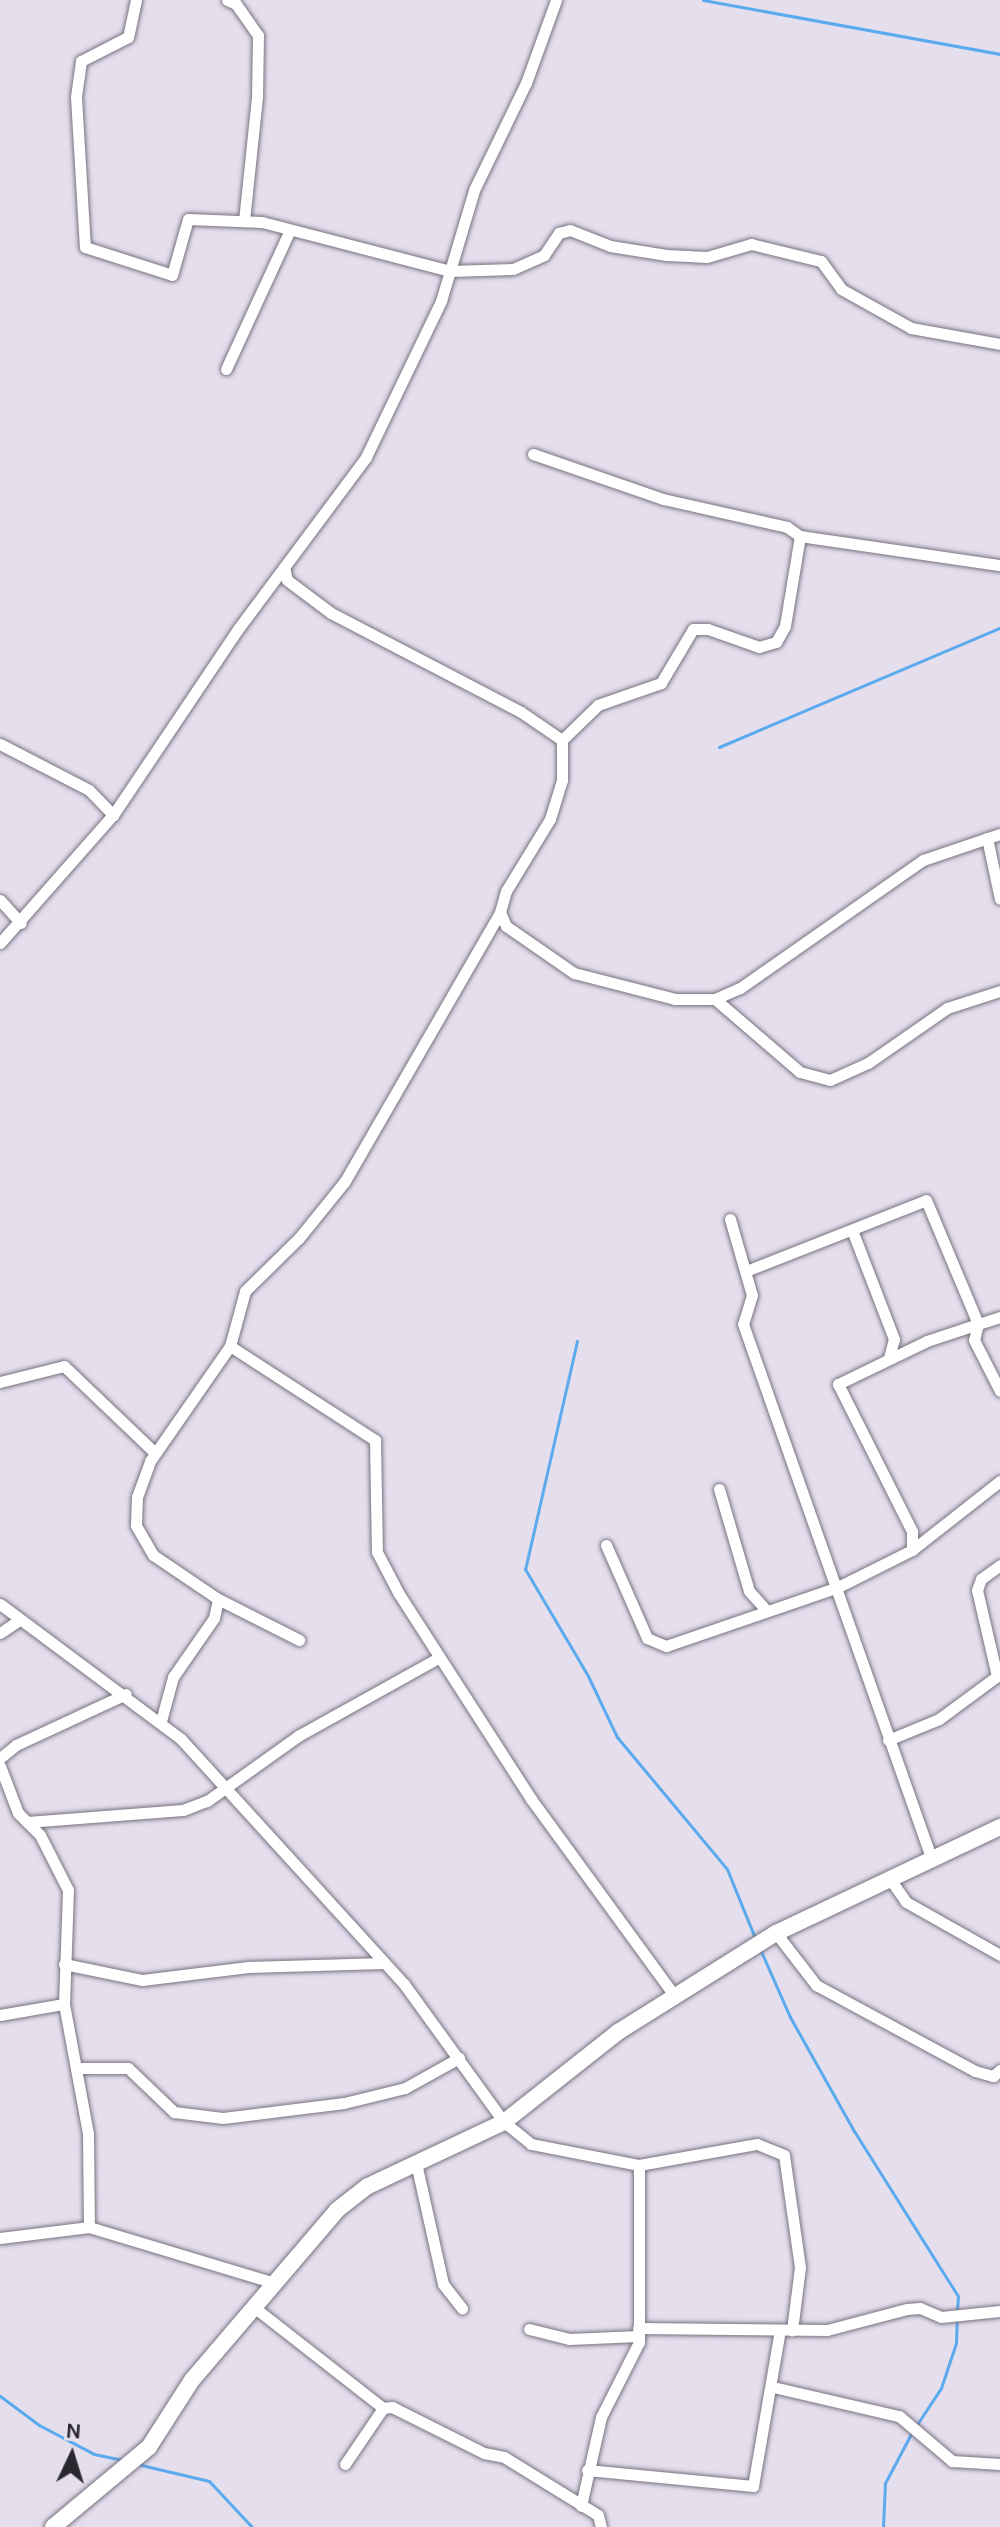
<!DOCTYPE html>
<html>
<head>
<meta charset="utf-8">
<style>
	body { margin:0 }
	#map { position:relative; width:1000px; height:2527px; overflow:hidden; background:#e4deed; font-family:Karla,sans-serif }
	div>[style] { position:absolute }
	.stream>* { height:3px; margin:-1.5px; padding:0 1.5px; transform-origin:1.5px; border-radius:1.5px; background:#5baaed }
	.roads { filter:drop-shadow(0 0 2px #787280) drop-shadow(0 0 2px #787280) }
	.street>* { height:11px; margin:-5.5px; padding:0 5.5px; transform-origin:5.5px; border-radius:5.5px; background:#fff }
	.secondary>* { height:16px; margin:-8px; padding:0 8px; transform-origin:8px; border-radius:8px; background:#fff }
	span { translate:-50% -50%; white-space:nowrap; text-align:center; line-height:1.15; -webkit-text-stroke:8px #e4deed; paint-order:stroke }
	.north { position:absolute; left:32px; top:2415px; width:80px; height:80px; -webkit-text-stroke:6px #e4deed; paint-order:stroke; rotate:4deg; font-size:22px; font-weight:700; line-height:32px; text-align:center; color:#2b292f }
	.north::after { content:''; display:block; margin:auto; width:28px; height:36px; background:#2b292f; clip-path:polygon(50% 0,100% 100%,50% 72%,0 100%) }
</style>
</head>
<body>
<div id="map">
	<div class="stream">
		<i style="left:703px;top:0;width:302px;rotate:10.3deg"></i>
		<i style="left:719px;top:747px;width:305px;rotate:-23deg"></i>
		<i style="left:577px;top:1341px;width:234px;rotate:102.8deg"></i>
		<i style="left:525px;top:1569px;width:124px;rotate:59.5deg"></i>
		<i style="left:588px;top:1676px;width:68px;rotate:64.6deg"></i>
		<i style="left:617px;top:1737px;width:172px;rotate:50.2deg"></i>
		<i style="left:727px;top:1869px;width:74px;rotate:67.9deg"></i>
		<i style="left:760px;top:1949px;width:74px;rotate:66.2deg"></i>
		<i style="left:790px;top:2017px;width:131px;rotate:60.7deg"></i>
		<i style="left:854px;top:2131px;width:195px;rotate:57.8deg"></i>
		<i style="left:958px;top:2296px;width:16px;rotate:94deg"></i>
		<i style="left:0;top:2396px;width:49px;rotate:36.6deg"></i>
		<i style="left:39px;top:2425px;width:62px;rotate:27.8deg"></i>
		<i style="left:94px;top:2454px;width:29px;rotate:12deg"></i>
		<i style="left:916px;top:2426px;width:45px;rotate:-56.7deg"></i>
		<i style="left:941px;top:2388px;width:47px;rotate:-71.6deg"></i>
		<i style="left:956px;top:2343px;width:23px;rotate:-88deg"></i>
		<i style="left:137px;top:2464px;width:74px;rotate:13.3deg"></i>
		<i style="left:209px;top:2481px;width:63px;rotate:46.9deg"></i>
		<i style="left:883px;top:2527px;width:44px;rotate:-87.4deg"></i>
		<i style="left:885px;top:2483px;width:58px;rotate:-62.1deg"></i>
	</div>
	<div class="roads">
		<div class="street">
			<i style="left:136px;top:0;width:38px;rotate:102deg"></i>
			<i style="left:128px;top:37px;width:53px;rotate:152.9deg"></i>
			<i style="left:81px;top:61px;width:36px;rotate:98deg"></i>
			<i style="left:76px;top:97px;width:150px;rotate:86.6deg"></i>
			<i style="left:85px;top:247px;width:91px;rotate:17.8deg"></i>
			<i style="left:172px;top:275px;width:58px;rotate:-74.1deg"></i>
			<i style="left:188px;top:219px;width:74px;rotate:2.3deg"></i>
			<i style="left:262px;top:222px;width:194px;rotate:14.6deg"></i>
			<i style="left:450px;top:271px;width:63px;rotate:-1.8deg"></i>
			<i style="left:513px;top:269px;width:34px;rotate:-24deg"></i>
			<i style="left:544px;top:255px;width:27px;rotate:-56deg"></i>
			<i style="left:559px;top:233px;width:11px;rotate:-15deg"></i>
			<i style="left:570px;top:230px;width:43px;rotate:21.8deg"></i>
			<i style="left:610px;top:246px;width:57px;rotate:9.1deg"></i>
			<i style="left:666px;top:255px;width:41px;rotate:2.8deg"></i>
			<i style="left:707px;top:257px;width:46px;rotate:-16.5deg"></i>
			<i style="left:751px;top:244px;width:72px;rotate:13.7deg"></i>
			<i style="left:821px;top:261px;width:34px;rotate:54deg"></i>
			<i style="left:841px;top:289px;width:80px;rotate:29.1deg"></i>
			<i style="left:911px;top:328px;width:90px;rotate:10.2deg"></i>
			<i style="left:227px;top:0;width:10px;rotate:24deg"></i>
			<i style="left:236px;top:4px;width:38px;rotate:55deg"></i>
			<i style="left:258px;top:35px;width:62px;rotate:90.9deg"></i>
			<i style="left:257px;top:97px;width:125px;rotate:96deg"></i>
			<i style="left:226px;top:369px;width:153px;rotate:-65.3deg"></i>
			<i style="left:533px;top:454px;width:138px;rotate:19.1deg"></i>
			<i style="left:663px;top:499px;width:127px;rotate:12.7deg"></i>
			<i style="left:787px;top:527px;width:16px;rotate:35deg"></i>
			<i style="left:800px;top:536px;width:91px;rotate:99.5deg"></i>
			<i style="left:785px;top:626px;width:18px;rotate:119deg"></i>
			<i style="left:776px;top:642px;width:18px;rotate:164deg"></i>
			<i style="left:759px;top:647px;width:54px;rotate:-160.6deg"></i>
			<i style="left:708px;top:629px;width:15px;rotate:180deg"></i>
			<i style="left:693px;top:629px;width:63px;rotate:120.7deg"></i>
			<i style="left:661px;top:683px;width:67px;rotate:160.8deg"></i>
			<i style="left:598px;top:705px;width:50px;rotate:135.8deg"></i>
			<i style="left:800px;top:536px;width:202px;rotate:8.3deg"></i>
			<i style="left:284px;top:567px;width:13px;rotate:77deg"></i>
			<i style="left:287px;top:580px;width:55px;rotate:36.9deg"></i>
			<i style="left:331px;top:613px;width:214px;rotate:27.5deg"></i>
			<i style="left:521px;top:712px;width:50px;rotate:34.3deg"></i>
			<i style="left:562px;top:740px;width:40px;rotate:90deg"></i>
			<i style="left:562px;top:780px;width:41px;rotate:107.1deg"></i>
			<i style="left:550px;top:819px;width:84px;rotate:121.4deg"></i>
			<i style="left:506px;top:891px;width:22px;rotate:106deg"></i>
			<i style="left:500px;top:912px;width:15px;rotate:67deg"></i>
			<i style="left:506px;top:926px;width:83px;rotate:34.7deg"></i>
			<i style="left:574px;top:973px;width:104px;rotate:14.4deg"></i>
			<i style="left:675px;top:999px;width:40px"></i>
			<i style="left:715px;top:999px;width:27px;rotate:-24deg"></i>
			<i style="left:740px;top:988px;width:223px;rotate:-35deg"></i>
			<i style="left:923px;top:860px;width:81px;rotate:-18.7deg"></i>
			<i style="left:0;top:744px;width:100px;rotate:27.3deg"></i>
			<i style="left:89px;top:790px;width:35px;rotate:46deg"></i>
			<i style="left:987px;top:838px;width:62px;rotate:78deg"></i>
			<i style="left:0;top:900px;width:31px;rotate:48deg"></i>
			<i style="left:0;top:943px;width:171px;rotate:-48.6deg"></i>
			<i style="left:113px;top:815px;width:224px;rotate:-56.1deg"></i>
			<i style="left:238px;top:629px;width:214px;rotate:-53.3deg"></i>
			<i style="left:366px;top:457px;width:173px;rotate:-64.3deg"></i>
			<i style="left:441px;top:301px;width:116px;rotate:-73.4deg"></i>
			<i style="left:474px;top:190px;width:119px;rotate:-64.1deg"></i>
			<i style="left:526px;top:83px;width:88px;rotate:-70.1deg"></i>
			<i style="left:715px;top:999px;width:112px;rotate:40.7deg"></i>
			<i style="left:800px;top:1072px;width:31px;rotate:15deg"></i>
			<i style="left:830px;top:1080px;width:42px;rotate:-24.1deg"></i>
			<i style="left:868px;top:1063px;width:96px;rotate:-34.8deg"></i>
			<i style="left:947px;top:1008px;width:56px;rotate:-17.8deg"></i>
			<i style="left:730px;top:1219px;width:79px;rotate:73.9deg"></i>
			<i style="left:752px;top:1295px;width:30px;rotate:107deg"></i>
			<i style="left:743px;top:1324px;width:568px;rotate:70.58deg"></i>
			<i style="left:852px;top:1230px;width:117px;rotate:68.9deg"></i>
			<i style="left:894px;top:1339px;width:20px;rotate:105deg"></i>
			<i style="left:746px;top:1271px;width:193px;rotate:-21.5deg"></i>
			<i style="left:926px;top:1200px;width:134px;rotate:67.2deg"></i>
			<i style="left:978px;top:1324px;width:54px;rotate:161.6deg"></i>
			<i style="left:927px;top:1341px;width:99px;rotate:154.2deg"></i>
			<i style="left:838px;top:1384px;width:165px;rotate:63.3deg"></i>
			<i style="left:912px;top:1531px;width:19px;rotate:90deg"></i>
			<i style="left:1000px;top:1317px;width:23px;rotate:162deg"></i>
			<i style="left:978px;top:1324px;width:16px;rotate:104deg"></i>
			<i style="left:974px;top:1340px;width:57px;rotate:63deg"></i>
			<i style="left:230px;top:1346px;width:173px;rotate:33deg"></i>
			<i style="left:375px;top:1440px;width:112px;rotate:89deg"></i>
			<i style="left:377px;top:1552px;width:47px;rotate:62.4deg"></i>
			<i style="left:399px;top:1594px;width:244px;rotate:57.2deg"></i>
			<i style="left:531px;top:1799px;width:243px;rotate:53.9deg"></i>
			<i style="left:0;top:1382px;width:66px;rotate:-14deg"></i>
			<i style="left:64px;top:1366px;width:126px;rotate:43.7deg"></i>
			<i style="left:719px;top:1489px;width:106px;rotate:73.6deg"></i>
			<i style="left:749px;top:1591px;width:24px;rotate:48deg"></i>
			<i style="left:606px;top:1545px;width:102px;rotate:66.2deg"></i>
			<i style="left:647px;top:1638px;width:21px;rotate:23deg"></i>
			<i style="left:666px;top:1646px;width:182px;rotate:-18.9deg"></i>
			<i style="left:838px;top:1587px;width:83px;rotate:-26.6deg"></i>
			<i style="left:912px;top:1550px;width:112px;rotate:-38.1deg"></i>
			<i style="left:218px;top:1599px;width:91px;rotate:26.8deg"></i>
			<i style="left:0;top:1604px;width:226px;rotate:36.7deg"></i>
			<i style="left:181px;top:1739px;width:331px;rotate:47.7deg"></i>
			<i style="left:404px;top:1984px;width:170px;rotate:54.1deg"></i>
			<i style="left:504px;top:2122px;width:35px;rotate:39deg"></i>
			<i style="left:531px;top:2144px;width:110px;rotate:11deg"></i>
			<i style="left:639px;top:2165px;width:177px;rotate:90deg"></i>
			<i style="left:639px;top:2342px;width:84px;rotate:116.9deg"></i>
			<i style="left:601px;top:2417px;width:91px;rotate:102.7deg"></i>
			<i style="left:0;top:1633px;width:23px;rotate:-34deg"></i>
			<i style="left:997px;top:1676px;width:88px;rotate:-103.1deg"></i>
			<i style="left:977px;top:1590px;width:12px;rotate:-70deg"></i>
			<i style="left:981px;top:1579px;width:24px;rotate:-36deg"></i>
			<i style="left:161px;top:1721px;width:46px;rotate:-74.7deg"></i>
			<i style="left:173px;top:1677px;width:72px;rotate:-55.2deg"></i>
			<i style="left:214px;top:1618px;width:19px;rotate:-78deg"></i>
			<i style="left:218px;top:1599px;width:78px;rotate:-145.9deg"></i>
			<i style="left:153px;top:1555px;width:34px;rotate:-120deg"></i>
			<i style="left:136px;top:1525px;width:28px;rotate:-88deg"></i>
			<i style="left:137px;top:1497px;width:38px;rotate:-70deg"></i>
			<i style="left:150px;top:1461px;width:140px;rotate:-55.2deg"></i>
			<i style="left:230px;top:1346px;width:57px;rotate:-74.7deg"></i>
			<i style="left:245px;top:1291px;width:76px;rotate:-44.5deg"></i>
			<i style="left:299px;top:1238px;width:73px;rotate:-51.1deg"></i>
			<i style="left:345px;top:1181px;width:310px;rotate:-60deg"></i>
			<i style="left:888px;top:1740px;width:55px;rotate:-22.4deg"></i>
			<i style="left:939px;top:1719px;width:76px;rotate:-36.4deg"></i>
			<i style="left:0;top:1758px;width:21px;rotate:-39deg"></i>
			<i style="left:16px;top:1745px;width:121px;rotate:-24.9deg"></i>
			<i style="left:0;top:1766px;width:50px;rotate:69deg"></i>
			<i style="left:18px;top:1813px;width:31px;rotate:45deg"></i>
			<i style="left:40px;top:1835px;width:62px;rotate:63deg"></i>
			<i style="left:68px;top:1890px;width:114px;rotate:92deg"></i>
			<i style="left:64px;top:2004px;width:132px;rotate:79.5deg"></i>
			<i style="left:88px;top:2134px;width:93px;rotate:89.4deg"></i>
			<i style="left:27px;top:1822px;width:156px;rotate:-4.4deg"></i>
			<i style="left:183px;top:1810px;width:26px;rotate:-21deg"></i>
			<i style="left:207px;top:1801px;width:112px;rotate:-35.5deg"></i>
			<i style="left:298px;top:1736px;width:160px;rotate:-29.1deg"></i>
			<i style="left:890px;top:1879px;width:28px;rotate:55deg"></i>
			<i style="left:906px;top:1902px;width:108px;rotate:29.4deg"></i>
			<i style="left:776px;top:1933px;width:66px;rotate:52.4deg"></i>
			<i style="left:816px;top:1985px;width:181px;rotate:28.4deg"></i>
			<i style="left:975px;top:2071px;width:19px;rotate:16deg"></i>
			<i style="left:993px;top:2076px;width:9px;rotate:-41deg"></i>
			<i style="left:64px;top:1964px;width:80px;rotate:11.6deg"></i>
			<i style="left:142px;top:1980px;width:107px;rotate:-7deg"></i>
			<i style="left:248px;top:1967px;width:136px;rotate:-1.7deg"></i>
			<i style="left:0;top:2015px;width:65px;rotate:-9.8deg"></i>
			<i style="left:79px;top:2068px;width:49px"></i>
			<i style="left:128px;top:2068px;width:64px;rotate:43.7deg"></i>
			<i style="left:174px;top:2112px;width:49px;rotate:7deg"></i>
			<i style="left:223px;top:2118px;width:122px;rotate:-7.1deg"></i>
			<i style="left:344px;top:2103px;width:63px;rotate:-13.8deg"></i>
			<i style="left:405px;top:2088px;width:62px;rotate:-29.1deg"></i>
			<i style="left:416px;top:2163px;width:124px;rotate:77.4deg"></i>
			<i style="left:443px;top:2284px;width:31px;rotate:52deg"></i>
			<i style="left:639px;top:2165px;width:120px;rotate:-10.1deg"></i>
			<i style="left:757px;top:2144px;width:29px;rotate:22deg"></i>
			<i style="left:784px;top:2155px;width:113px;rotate:81.9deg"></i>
			<i style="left:800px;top:2267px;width:64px;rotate:97.2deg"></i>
			<i style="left:0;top:2238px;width:90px;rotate:-7deg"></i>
			<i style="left:89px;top:2227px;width:194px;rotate:16.8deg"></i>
			<i style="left:255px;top:2308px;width:162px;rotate:38deg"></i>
			<i style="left:638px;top:2328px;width:189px;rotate:0.6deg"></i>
			<i style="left:827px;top:2330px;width:83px;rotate:-14.7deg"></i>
			<i style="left:907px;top:2309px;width:13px;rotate:-4deg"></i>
			<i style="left:920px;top:2308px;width:23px;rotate:23deg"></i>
			<i style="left:941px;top:2317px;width:59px;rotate:-5.8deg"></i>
			<i style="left:529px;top:2329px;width:41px;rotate:14deg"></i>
			<i style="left:569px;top:2339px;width:69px;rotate:-2.5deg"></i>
			<i style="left:773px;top:2387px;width:129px;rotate:13deg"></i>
			<i style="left:899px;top:2416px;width:70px;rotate:40.3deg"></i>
			<i style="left:952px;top:2461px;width:48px;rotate:3.6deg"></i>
			<i style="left:345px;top:2464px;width:68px;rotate:-55.8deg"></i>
			<i style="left:383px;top:2408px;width:9px;rotate:-6deg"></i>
			<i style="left:392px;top:2407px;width:103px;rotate:26.6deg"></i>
			<i style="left:484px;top:2453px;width:20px;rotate:11deg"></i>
			<i style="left:504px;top:2457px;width:110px;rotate:31.7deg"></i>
			<i style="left:598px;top:2515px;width:12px;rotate:76deg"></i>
			<i style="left:587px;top:2470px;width:167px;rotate:5.5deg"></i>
			<i style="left:753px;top:2486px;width:158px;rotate:-80.2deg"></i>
		</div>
		<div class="secondary">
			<i style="left:53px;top:2527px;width:125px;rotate:-39.8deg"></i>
			<i style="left:149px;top:2447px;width:80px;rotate:-57.3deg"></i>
			<i style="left:192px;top:2380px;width:223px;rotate:-49.5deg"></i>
			<i style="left:337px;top:2210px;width:39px;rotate:-38deg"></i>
			<i style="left:368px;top:2186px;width:150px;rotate:-25.2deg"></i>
			<i style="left:504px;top:2122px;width:145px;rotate:-38.3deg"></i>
			<i style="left:618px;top:2032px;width:186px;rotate:-32.1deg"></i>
			<i style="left:776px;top:1933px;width:248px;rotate:-25.3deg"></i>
		</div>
	</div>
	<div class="north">N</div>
</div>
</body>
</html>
